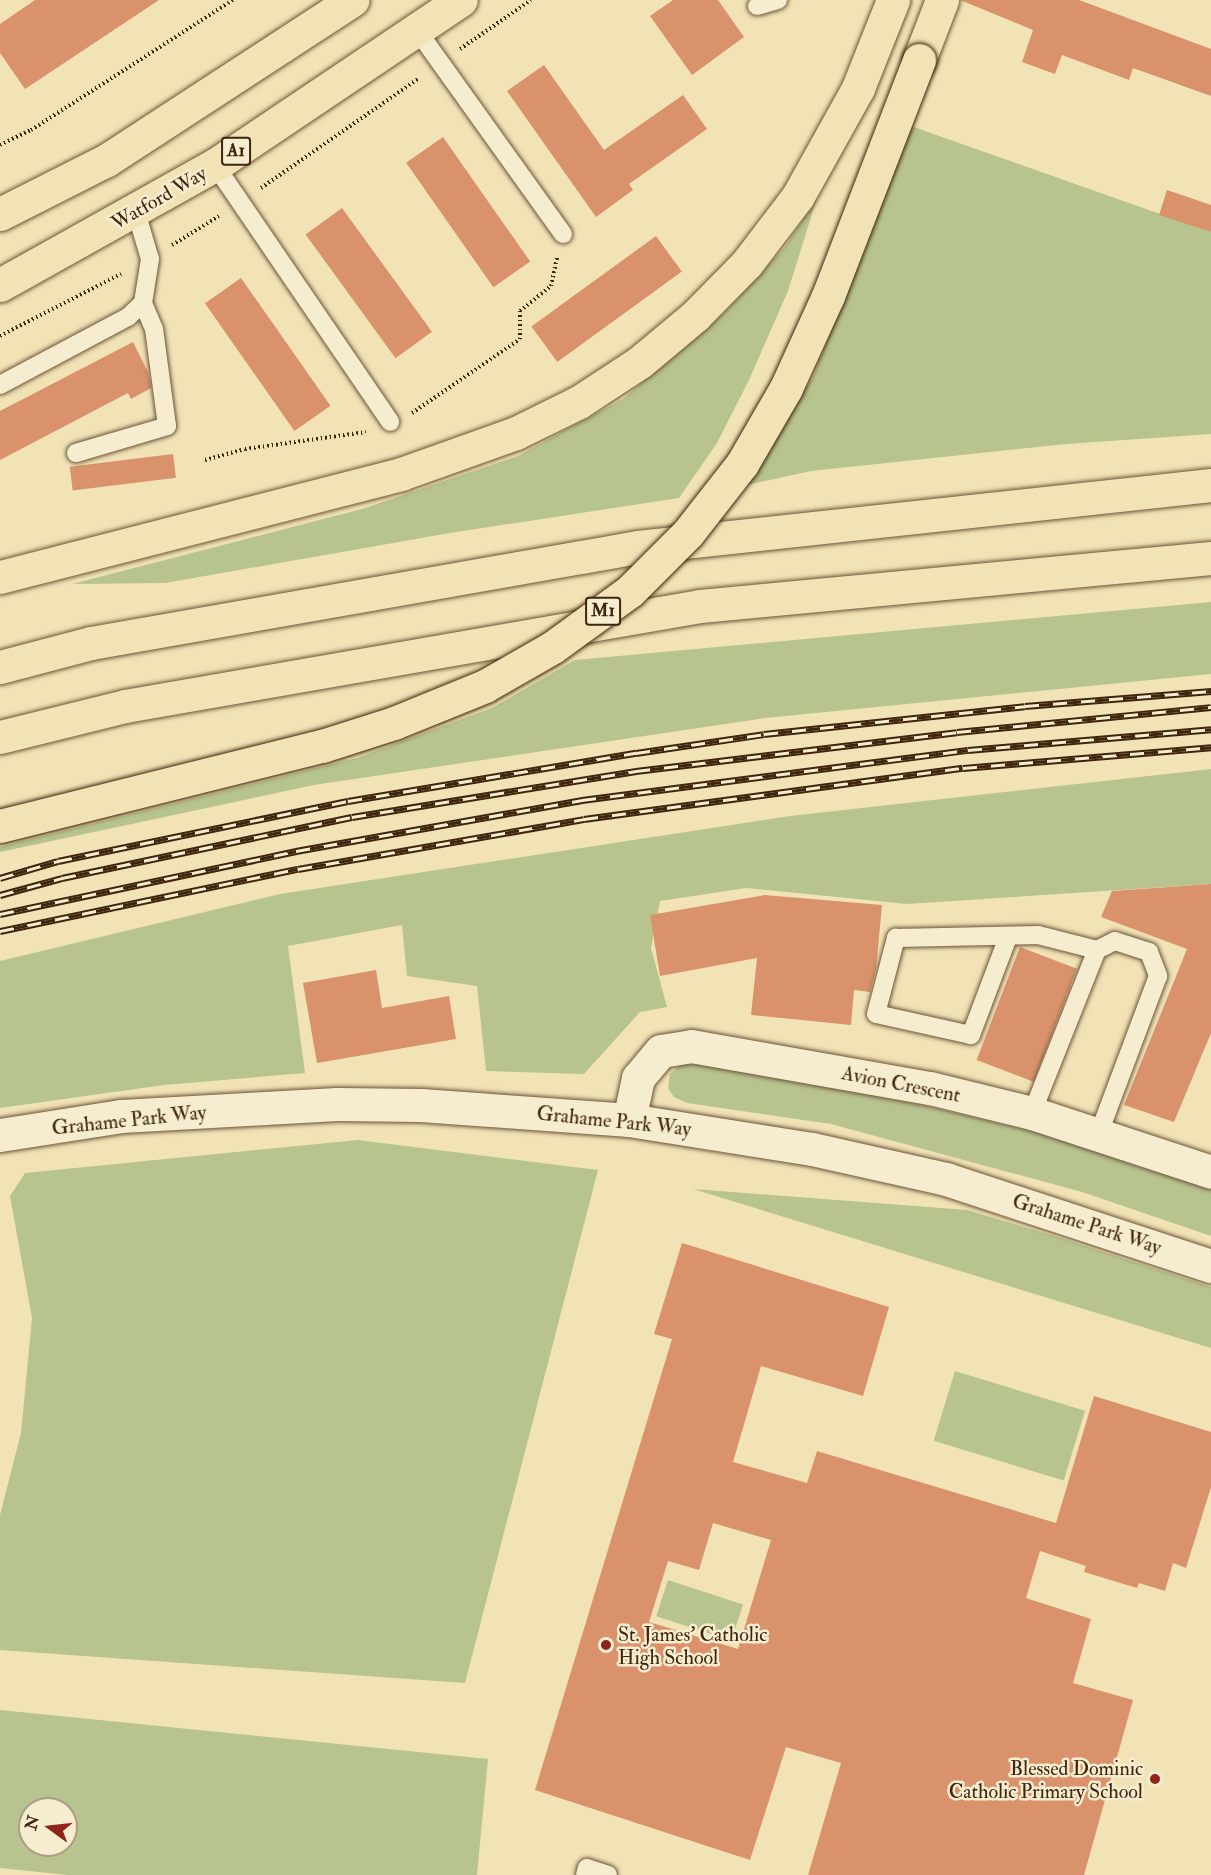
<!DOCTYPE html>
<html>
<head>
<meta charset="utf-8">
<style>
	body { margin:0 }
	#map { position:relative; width:1211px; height:1875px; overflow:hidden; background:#f1e3b6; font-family:"IM FELL Double Pica",serif }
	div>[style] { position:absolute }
	.green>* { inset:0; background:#b8c490; transform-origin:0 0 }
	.building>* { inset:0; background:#d9926c; transform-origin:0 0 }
	.path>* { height:4px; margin-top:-2px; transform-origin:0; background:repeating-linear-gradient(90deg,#3f250d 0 1.5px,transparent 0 4.5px) }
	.roads { filter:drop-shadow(0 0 2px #6c5437) drop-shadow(0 0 2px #6c5437) }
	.lane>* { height:18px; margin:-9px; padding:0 9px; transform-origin:9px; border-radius:9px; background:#f6edd0 }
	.street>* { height:33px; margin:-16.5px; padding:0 16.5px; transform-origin:16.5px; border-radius:16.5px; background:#f6edd0 }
	.secondary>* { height:33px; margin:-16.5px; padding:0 16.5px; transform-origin:16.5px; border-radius:16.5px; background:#f6edd0 }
	.highway>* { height:33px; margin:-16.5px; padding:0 16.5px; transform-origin:16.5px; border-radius:16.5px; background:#f1e3b6 }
	.rail>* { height:7px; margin-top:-3.5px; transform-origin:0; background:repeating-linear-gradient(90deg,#f6edd0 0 14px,#3f250d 0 28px); box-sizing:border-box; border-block:2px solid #3f250d }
	.bridges { filter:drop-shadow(0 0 2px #3f250d) drop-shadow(0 0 2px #3f250d) }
	.highway-bridge>* { height:33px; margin:-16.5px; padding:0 16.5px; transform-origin:16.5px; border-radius:16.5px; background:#f1e3b6 }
	.dots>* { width:16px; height:16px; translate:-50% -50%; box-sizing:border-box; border:3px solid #f6edd0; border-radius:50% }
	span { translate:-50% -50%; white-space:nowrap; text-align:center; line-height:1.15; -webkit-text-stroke:5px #f6edd0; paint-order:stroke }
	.shield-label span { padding:2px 4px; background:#f6edd0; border:2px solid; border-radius:4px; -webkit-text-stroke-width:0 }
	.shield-label { font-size:18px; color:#3f250d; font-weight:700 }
	.street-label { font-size:20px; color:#3f250d }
	.poi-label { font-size:20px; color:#3f250d }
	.left { translate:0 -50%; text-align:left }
	.right { translate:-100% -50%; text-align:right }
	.north { position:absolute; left:18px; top:1797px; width:60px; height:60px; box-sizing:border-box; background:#f6edd0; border:2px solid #ad9d82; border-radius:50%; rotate:285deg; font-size:16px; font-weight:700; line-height:24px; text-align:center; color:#3f250d }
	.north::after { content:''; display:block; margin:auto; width:21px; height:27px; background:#8f2418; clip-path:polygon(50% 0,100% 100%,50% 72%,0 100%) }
</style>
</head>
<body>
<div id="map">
	<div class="green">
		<i style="clip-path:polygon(911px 126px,1211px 232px,1211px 434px,1066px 444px,811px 471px,747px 485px,813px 377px)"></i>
		<i style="clip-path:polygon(817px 198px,788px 291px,749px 380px,717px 443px,679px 498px,450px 533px,165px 583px,72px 584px,362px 509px,518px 456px,623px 399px,724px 313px,785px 247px)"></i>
		<i style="clip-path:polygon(1211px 602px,1211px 674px,765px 718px,314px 785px,0 852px,0 847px,357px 758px,492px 708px,575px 660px)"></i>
		<i style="clip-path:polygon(1211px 769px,1211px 884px,907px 904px,746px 888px,660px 901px,651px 948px,667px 1007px,640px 1012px,584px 1074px,486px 1071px,477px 986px,407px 976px,402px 925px,288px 946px,305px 1073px,164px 1085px,0 1108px,0 961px,280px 894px,790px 816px)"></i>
		<i style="clip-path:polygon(698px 1061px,913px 1103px,1082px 1143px,1211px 1186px,1211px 1236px,1082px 1192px,831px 1124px,687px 1103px,674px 1097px,668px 1088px,670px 1074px,681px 1064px)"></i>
		<i style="clip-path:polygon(358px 1140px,598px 1170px,465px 1683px,0 1650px,0 1515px,21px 1433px,32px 1318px,10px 1196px,25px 1173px)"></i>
		<i style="clip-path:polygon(693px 1189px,967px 1210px,1054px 1236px,1211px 1287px,1211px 1348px)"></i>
		<i style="left:955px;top:1371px;width:136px;height:73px;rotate:17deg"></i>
		<i style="left:668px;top:1580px;width:79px;height:38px;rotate:18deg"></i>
		<i style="clip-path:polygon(evenodd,0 1710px,488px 1759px,477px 1875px,68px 1875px,0 1868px,0 1710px,30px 1809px,66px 1809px,66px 1845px,30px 1845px,30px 1809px)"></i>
	</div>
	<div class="building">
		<i style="clip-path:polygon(35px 0,159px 0,25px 89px,0 53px,0 24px)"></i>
		<i style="clip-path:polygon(673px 0,718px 0,744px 37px,692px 75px,650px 16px)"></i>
		<i style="clip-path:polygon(960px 0,1079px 0,1211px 49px,1211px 96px,1133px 68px,1129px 80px,1062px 55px,1055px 74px,1022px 62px,1033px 30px)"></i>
		<i style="clip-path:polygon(544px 65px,604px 150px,683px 95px,707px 129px,629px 184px,633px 190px,596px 217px,507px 91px)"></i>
		<i style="left:443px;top:137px;width:152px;height:45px;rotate:55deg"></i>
		<i style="clip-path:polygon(1167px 190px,1211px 205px,1211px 232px,1159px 215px)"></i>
		<i style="left:342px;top:208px;width:153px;height:45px;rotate:54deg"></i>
		<i style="left:656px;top:236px;width:44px;height:154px;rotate:54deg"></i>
		<i style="left:241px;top:278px;width:156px;height:44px;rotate:55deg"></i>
		<i style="clip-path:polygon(133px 342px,148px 372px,151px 388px,131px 399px,128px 393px,0 460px,0 411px)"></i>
		<i style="left:173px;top:454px;width:24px;height:104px;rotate:83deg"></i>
		<i style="clip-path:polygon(1211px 884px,1211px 1033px,1174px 1122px,1124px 1105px,1187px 949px,1101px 917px,1112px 891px)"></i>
		<i style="clip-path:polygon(765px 895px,882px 905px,876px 969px,870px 992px,854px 990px,851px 1025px,751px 1015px,757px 958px,660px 976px,650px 915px)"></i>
		<i style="left:1020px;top:947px;width:61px;height:121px;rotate:21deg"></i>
		<i style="clip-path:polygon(376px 970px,382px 1008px,449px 996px,456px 1039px,317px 1063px,303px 983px)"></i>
		<i style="clip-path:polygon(evenodd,682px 1243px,889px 1307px,863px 1396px,761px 1366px,733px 1462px,807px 1483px,817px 1451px,1056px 1523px,1094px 1396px,1211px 1432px,1211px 1487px,1186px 1568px,1173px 1563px,1165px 1591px,1139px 1583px,1137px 1588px,1084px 1572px,1086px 1566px,1040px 1551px,1026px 1598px,1091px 1619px,1073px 1683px,1133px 1700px,1084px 1875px,808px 1875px,841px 1763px,786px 1747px,750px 1860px,535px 1790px,672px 1339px,654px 1334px,682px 1243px,713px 1523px,771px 1540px,738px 1649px,649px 1622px,668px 1561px,699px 1570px,713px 1523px)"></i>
	</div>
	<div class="path">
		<i style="left:460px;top:49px;width:86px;rotate:-34.6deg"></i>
		<i style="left:0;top:145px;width:34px;rotate:-26deg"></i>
		<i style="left:31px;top:130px;width:240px;rotate:-32.8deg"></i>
		<i style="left:261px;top:188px;width:193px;rotate:-34.8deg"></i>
		<i style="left:172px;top:245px;width:55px;rotate:-31.7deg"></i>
		<i style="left:0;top:336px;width:136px;rotate:-27.1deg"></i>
		<i style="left:412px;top:413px;width:131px;rotate:-34.4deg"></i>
		<i style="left:520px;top:339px;width:28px;rotate:-90deg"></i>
		<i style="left:520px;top:311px;width:40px;rotate:-39deg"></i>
		<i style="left:551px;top:286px;width:29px;rotate:-78deg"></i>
		<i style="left:205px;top:460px;width:41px;rotate:-15.4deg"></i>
		<i style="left:245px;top:449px;width:122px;rotate:-8deg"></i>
	</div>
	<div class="roads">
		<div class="lane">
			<i style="left:757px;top:6px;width:22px;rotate:-16deg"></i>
			<i style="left:417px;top:30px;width:251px;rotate:54.4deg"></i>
			<i style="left:215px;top:165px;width:311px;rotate:55.7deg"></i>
			<i style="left:0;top:385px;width:145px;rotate:-28deg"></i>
			<i style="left:128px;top:317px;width:21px;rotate:-43deg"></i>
			<i style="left:143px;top:303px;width:45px;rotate:-81deg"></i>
			<i style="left:150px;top:259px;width:49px;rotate:-106.6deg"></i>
			<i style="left:76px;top:453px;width:95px;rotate:-16.5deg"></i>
			<i style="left:167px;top:426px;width:98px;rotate:-97.6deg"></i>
			<i style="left:154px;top:329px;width:28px;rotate:-113deg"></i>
			<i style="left:1008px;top:937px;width:105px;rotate:110.7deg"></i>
			<i style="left:971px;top:1035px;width:97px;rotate:-167.5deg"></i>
			<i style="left:876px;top:1014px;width:79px;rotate:-75.3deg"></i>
			<i style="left:896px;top:938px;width:142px;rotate:-1.2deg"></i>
			<i style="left:1038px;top:935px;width:61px;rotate:14.3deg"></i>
			<i style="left:1032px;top:1113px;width:175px;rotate:-68.3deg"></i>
			<i style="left:1097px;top:950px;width:20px;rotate:-27deg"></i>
			<i style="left:1115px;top:941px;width:36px;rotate:18deg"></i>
			<i style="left:1149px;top:952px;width:26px;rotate:69deg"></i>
			<i style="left:1158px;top:976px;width:168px;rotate:110.6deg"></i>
			<i style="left:585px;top:1875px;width:7px;rotate:-74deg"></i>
			<i style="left:587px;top:1868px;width:22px;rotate:18deg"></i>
		</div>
		<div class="street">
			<i style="left:629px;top:1120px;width:43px;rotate:-77.9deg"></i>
			<i style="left:638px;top:1078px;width:35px;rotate:-50deg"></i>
			<i style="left:661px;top:1051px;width:30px;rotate:-9deg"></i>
			<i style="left:691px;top:1046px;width:243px;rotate:10deg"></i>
			<i style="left:930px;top:1088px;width:105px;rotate:13.8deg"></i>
			<i style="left:1032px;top:1113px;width:188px;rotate:18.2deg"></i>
		</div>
		<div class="secondary">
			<i style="left:0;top:1135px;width:122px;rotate:-8.9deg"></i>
			<i style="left:121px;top:1116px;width:216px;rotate:-3.2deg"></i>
			<i style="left:337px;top:1104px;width:84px;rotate:0.7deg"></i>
			<i style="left:421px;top:1105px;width:209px;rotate:4.1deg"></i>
			<i style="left:629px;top:1120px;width:185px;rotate:9deg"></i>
			<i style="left:812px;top:1149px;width:137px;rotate:12.6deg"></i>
			<i style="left:946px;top:1179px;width:279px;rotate:18.2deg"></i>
		</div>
		<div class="highway">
			<i style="left:919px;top:60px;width:64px;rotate:-69deg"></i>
			<i style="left:0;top:214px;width:120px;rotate:-26.8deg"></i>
			<i style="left:107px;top:160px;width:293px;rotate:-33.1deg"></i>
			<i style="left:0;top:285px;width:246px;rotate:-29.2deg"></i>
			<i style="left:215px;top:165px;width:296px;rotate:-33.9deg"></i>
			<i style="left:0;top:577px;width:414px;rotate:-14.4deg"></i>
			<i style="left:401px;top:474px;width:122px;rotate:-19.6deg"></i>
			<i style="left:516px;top:433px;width:70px;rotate:-26.2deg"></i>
			<i style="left:579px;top:402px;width:73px;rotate:-33.3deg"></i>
			<i style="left:640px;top:362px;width:72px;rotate:-39.9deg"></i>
			<i style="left:695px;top:316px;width:74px;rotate:-45.5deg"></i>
			<i style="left:747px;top:263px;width:84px;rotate:-52.7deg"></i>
			<i style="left:798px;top:196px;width:124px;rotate:-60.9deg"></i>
			<i style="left:858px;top:88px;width:95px;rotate:-68.3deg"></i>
			<i style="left:0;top:667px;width:94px;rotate:-14.8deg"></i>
			<i style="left:91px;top:643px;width:555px;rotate:-9.95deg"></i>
			<i style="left:638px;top:547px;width:576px;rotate:-6.18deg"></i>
			<i style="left:0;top:737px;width:129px;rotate:-13.9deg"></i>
			<i style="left:125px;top:706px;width:584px;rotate:-9.87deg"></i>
			<i style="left:700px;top:606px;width:513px;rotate:-5.37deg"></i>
		</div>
	</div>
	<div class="rail">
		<i style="left:0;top:878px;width:60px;rotate:-16.3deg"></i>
		<i style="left:58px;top:861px;width:296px;rotate:-11.7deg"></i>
		<i style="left:348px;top:801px;width:292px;rotate:-9.5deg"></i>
		<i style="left:636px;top:753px;width:129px;rotate:-8.4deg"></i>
		<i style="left:764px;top:734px;width:262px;rotate:-6.1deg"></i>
		<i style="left:1025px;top:706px;width:187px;rotate:-4.6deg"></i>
		<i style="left:0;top:895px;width:64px;rotate:-15.3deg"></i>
		<i style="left:62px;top:878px;width:296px;rotate:-11.9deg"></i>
		<i style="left:352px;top:817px;width:288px;rotate:-9.2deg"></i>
		<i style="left:636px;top:771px;width:323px;rotate:-6.9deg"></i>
		<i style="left:957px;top:732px;width:255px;rotate:-5.6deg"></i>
		<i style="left:0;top:914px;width:303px;rotate:-12deg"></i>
		<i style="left:296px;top:851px;width:291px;rotate:-10.1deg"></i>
		<i style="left:582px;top:800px;width:389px;rotate:-7.4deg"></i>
		<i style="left:968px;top:750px;width:244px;rotate:-4.9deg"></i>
		<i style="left:0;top:931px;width:304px;rotate:-11.8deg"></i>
		<i style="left:298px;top:869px;width:290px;rotate:-9.9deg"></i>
		<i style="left:584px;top:819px;width:382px;rotate:-7.7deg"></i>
		<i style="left:963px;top:768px;width:249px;rotate:-4.8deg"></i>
	</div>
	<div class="bridges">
		<div class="highway-bridge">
			<i style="left:0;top:826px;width:332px;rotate:-14deg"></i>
			<i style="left:322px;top:746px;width:76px;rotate:-17.7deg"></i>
			<i style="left:394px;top:723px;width:98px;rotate:-22.1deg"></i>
			<i style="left:485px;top:686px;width:78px;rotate:-29.8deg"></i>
			<i style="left:553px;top:647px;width:95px;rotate:-36deg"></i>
			<i style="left:630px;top:591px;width:82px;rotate:-45deg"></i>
			<i style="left:688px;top:533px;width:88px;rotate:-52deg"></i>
			<i style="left:742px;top:464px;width:88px;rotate:-59.9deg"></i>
			<i style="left:786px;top:388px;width:101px;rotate:-65.5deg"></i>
			<i style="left:828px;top:296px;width:253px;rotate:-68.9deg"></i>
		</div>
	</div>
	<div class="dots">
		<i style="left:606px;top:1645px;background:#8f2418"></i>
		<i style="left:1155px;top:1779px;background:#8f2418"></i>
	</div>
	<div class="shield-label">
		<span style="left:236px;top:151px">A1</span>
		<span style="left:603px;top:611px">M1</span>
	</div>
	<div class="street-label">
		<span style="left:159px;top:198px;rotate:-30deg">Watford Way</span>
		<span style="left:901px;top:1084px;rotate:11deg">Avion Crescent</span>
		<span style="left:129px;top:1120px;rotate:-6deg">Grahame Park Way</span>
		<span style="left:614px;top:1121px;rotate:6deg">Grahame Park Way</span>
		<span style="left:1087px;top:1224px;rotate:18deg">Grahame Park Way</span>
	</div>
	<div class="poi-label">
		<span class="left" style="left:618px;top:1646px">St. James' Catholic<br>High School</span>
		<span class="right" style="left:1143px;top:1780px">Blessed Dominic<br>Catholic Primary School</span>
	</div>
	<div class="north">N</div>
</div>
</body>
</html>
